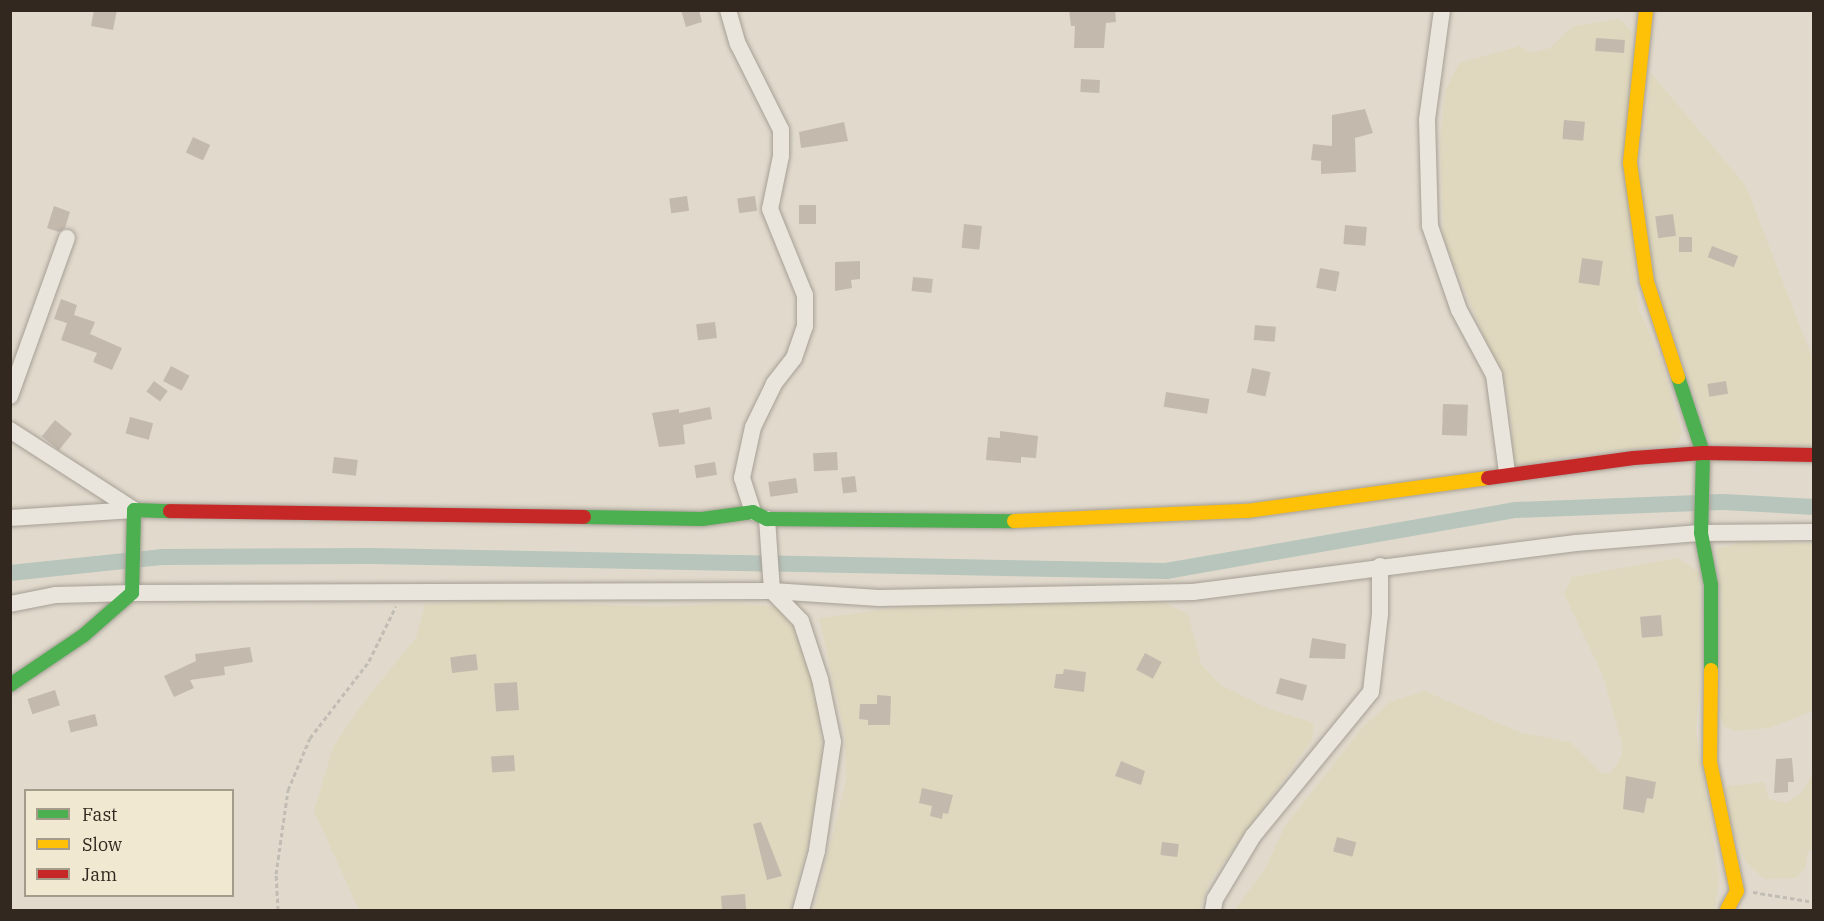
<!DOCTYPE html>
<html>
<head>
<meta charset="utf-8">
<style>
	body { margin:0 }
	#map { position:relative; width:1824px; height:921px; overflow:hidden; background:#e1dacc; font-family:"IBM Plex Serif",serif }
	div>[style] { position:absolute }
	.farmland>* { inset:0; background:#dfd8be }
	.canal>* { height:16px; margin:-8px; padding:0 8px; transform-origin:8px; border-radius:8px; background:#b7c5bc }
	.building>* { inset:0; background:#c4b9ad; transform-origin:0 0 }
	.path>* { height:3px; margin-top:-1.5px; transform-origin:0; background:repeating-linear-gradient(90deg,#c1bcb4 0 4.5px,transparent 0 7.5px) }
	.roads { filter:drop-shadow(0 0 2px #a69f95) drop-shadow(0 0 2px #a69f95) }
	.street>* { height:16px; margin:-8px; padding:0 8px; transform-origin:8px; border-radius:8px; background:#e9e5dd }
	.fast>* { height:14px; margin:-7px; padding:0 7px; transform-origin:7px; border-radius:7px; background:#4caf50 }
	.slow>* { height:14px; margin:-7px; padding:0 7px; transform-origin:7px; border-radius:7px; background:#ffc107 }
	.jam>* { height:14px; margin:-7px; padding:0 7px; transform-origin:7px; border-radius:7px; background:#c62828 }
	span { translate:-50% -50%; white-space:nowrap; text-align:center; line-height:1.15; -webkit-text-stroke:4.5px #f1e8d2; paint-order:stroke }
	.frame { position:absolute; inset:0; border:12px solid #33281f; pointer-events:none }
	.legend { position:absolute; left:24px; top:789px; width:210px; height:108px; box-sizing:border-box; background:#f1e8d2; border:2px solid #a59b8a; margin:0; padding:8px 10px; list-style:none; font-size:18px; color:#33281f }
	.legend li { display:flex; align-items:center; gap:12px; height:30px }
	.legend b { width:30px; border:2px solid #a59b8a }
</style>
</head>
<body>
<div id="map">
	<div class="farmland">
		<i style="clip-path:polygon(1619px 19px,1631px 30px,1634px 270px,1639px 309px,1663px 366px,1682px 434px,1675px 445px,1582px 453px,1512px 467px,1512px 424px,1505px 387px,1444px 240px,1440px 144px,1445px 91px,1459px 63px,1520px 46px,1531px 53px,1550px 48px,1573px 26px)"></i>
		<i style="clip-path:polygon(1651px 73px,1746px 186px,1813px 360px,1813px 446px,1732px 448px,1711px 442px,1651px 269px,1640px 174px)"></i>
		<i style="clip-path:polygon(1748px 541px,1813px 544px,1813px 711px,1769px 728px,1736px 731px,1724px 727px,1719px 709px,1721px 597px,1717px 549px)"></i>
		<i style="clip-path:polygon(1677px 558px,1699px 572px,1701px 661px,1696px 731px,1719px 876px,1715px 910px,1235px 910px,1266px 867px,1285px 826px,1362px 728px,1390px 702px,1425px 691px,1521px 733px,1570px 742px,1602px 773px,1611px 773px,1622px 755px,1622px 744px,1603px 676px,1564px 594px,1572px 577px)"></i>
		<i style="clip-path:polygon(1101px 599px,1160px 601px,1188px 614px,1201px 664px,1221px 685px,1267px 708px,1314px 723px,1312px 740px,1208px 884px,1200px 910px,814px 910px,846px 781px,845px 733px,819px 618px,931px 604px)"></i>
		<i style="clip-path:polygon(501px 601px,663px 607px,730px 603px,780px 607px,797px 629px,815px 675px,823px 762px,811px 833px,790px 910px,359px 910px,314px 811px,333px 747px,366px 699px,416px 638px,425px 604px)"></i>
		<i style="clip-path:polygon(1813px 772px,1813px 848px,1808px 851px,1805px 869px,1796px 878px,1765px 879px,1746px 863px,1724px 807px,1723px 792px,1728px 786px,1764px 782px,1769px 799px,1786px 803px,1802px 793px)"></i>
	</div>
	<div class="canal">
		<i style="left:10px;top:573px;width:152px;rotate:-6deg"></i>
		<i style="left:161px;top:557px;width:210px;rotate:-0.3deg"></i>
		<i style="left:371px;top:556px;width:795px;rotate:1.08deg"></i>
		<i style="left:1166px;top:571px;width:355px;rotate:-9.9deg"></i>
		<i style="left:1516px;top:510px;width:207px;rotate:-2.2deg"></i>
		<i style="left:1723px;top:502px;width:91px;rotate:3.1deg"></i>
	</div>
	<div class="building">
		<i style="clip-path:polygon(94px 10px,117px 10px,113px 30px,91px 26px)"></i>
		<i style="clip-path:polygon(681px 10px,699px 10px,702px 22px,686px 27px)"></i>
		<i style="clip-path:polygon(1069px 10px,1115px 10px,1116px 22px,1106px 23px,1104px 48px,1074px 48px,1075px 26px,1071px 26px)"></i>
		<i style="left:1596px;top:38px;width:29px;height:13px;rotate:4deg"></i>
		<i style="left:1081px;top:79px;width:19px;height:13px;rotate:3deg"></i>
		<i style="clip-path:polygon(1365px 109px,1373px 133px,1355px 138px,1356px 172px,1321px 174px,1321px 161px,1311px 160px,1313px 144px,1332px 146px,1332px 115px)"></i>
		<i style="left:1564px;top:120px;width:21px;height:19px;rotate:5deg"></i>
		<i style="clip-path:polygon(844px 122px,848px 141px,801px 148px,799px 132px)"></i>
		<i style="left:193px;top:137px;width:19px;height:17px;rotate:25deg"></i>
		<i style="left:687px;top:196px;width:15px;height:18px;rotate:82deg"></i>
		<i style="left:755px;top:196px;width:15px;height:18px;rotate:82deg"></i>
		<i style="left:799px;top:205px;width:17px;height:19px"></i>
		<i style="clip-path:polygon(54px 206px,70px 212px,65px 228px,59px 232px,47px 228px)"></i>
		<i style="left:1673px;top:214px;width:22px;height:18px;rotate:82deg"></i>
		<i style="left:964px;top:224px;width:18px;height:24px;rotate:6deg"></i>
		<i style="left:1345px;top:225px;width:22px;height:19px;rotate:5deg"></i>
		<i style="left:1679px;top:237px;width:13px;height:15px"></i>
		<i style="left:1712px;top:246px;width:28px;height:12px;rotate:21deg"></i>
		<i style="left:1582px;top:258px;width:21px;height:25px;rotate:8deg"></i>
		<i style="clip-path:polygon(860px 261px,860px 279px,851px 280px,852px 288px,835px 291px,835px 262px)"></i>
		<i style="left:1320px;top:268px;width:20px;height:20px;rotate:11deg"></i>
		<i style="left:913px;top:277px;width:20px;height:14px;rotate:6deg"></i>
		<i style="clip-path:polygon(61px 299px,77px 305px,74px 315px,95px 322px,90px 334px,122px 348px,112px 370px,93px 362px,97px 353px,61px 340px,67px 323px,54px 319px)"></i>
		<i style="left:715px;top:322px;width:16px;height:19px;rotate:83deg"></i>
		<i style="left:1255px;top:325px;width:21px;height:15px;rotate:5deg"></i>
		<i style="left:171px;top:366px;width:21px;height:17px;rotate:28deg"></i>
		<i style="left:1252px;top:368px;width:19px;height:25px;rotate:12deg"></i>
		<i style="left:154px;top:381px;width:17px;height:13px;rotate:36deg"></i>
		<i style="left:1726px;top:381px;width:13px;height:19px;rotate:81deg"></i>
		<i style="left:1166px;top:392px;width:44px;height:15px;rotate:9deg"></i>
		<i style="left:1443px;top:404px;width:25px;height:31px;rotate:2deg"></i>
		<i style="clip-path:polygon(710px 407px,712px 419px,683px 425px,685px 444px,659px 447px,652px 413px,679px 409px,679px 413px)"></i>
		<i style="left:130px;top:417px;width:24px;height:17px;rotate:15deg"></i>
		<i style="left:55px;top:420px;width:22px;height:21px;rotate:39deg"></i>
		<i style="clip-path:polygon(1000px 431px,1038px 436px,1036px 458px,1021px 457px,1021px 463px,986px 460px,988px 437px,1000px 438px)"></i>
		<i style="left:837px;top:452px;width:18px;height:24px;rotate:87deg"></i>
		<i style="left:334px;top:457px;width:24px;height:16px;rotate:7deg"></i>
		<i style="left:715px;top:462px;width:13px;height:21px;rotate:81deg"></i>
		<i style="left:855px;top:476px;width:16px;height:14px;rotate:83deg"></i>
		<i style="left:796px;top:478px;width:15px;height:28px;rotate:82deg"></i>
		<i style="left:1661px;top:615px;width:21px;height:21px;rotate:85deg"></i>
		<i style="clip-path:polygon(1312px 638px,1346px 644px,1345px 659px,1309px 658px)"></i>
		<i style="clip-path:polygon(250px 647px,253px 662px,224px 667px,225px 675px,190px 680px,194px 688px,174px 697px,164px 676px,196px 661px,195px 654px)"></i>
		<i style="left:1145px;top:653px;width:19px;height:19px;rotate:28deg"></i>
		<i style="left:476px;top:654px;width:16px;height:26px;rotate:83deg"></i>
		<i style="clip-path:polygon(1064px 669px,1086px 672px,1084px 692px,1054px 688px,1056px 674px,1063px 674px)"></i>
		<i style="left:1280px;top:678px;width:28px;height:16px;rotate:15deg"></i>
		<i style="left:517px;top:682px;width:28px;height:23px;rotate:86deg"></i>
		<i style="left:55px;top:690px;width:16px;height:29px;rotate:72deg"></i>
		<i style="clip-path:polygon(877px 695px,891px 696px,890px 725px,868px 725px,868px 720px,859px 719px,860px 704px,877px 704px)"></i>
		<i style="left:95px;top:714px;width:12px;height:28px;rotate:76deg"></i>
		<i style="left:514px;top:755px;width:16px;height:23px;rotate:86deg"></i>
		<i style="clip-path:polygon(1792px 758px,1794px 782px,1788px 782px,1788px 792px,1774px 793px,1776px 759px)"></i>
		<i style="clip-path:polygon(1121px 761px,1145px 771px,1141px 785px,1115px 776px)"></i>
		<i style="clip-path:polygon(1626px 776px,1656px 782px,1653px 799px,1647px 798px,1644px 813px,1623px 809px)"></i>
		<i style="clip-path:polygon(922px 788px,953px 795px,948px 814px,943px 813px,942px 819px,930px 816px,932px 806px,919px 803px)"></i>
		<i style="clip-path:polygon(761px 822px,782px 876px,767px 880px,753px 824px)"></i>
		<i style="left:1337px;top:837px;width:20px;height:15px;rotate:15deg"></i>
		<i style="left:1162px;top:842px;width:17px;height:13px;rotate:7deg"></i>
		<i style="left:745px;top:894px;width:16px;height:24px;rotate:86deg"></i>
	</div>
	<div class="path">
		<i style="left:1753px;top:892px;width:62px;rotate:9.3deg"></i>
		<i style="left:278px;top:910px;width:36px;rotate:-93deg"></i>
		<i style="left:276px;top:874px;width:85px;rotate:-81.9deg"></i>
		<i style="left:288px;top:790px;width:56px;rotate:-67.1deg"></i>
		<i style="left:310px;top:738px;width:97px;rotate:-52.5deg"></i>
		<i style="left:369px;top:661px;width:61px;rotate:-63.9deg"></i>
	</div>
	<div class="roads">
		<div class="street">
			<i style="left:728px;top:10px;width:35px;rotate:74deg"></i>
			<i style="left:738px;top:44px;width:96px;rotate:63.4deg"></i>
			<i style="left:781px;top:130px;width:26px;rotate:90deg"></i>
			<i style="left:781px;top:156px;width:54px;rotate:101.7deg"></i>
			<i style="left:770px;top:209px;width:93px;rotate:67.9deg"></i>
			<i style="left:805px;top:295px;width:31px;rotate:90deg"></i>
			<i style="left:805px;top:326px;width:34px;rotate:109deg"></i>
			<i style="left:794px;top:358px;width:33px;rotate:128deg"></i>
			<i style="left:774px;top:384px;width:48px;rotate:116deg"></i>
			<i style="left:753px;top:427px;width:52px;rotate:102.2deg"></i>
			<i style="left:742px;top:478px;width:36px;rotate:72deg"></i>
			<i style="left:1442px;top:10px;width:111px;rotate:97.8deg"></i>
			<i style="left:1427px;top:120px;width:106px;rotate:88.4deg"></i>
			<i style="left:1430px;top:226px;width:89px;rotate:71deg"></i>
			<i style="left:1459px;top:310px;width:74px;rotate:61.7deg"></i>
			<i style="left:1494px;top:375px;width:99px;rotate:82.4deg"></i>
			<i style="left:10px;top:396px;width:168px;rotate:-70.2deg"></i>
			<i style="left:10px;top:430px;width:148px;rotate:32.8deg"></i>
			<i style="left:10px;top:518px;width:124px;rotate:-3.7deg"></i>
			<i style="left:767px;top:519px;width:72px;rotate:86deg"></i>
			<i style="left:772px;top:591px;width:42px;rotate:46deg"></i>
			<i style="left:801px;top:621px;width:61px;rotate:71.9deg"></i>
			<i style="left:820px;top:679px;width:64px;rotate:78.3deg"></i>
			<i style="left:833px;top:742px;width:110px;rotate:98.4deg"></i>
			<i style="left:817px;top:851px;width:61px;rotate:105.2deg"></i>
			<i style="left:10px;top:604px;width:47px;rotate:-11.1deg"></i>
			<i style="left:56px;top:595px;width:76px;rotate:-1.5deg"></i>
			<i style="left:132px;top:593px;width:640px;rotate:-0.18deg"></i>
			<i style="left:772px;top:591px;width:107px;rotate:3.7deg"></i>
			<i style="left:879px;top:598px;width:314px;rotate:-1.1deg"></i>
			<i style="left:1193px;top:592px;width:386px;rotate:-7.3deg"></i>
			<i style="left:1576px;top:543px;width:125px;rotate:-4.6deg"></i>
			<i style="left:1701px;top:533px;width:113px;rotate:-0.5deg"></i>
			<i style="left:1213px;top:910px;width:11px;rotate:-80deg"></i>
			<i style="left:1215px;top:899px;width:74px;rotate:-58.9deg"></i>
			<i style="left:1253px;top:836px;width:186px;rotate:-50.7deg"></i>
			<i style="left:1371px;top:692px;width:79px;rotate:-83.4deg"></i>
			<i style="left:1380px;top:614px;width:48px;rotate:-90deg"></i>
		</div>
		<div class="fast">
			<i style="left:1678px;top:377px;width:80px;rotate:71.8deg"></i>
			<i style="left:1703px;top:453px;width:80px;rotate:91.4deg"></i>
			<i style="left:1701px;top:533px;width:53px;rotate:79.1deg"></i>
			<i style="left:1711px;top:585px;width:85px;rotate:90deg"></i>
			<i style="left:584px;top:517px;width:118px;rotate:1deg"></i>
			<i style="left:702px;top:519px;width:51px;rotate:-7.8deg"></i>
			<i style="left:753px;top:512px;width:16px;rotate:27deg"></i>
			<i style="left:767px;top:519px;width:247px;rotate:0.5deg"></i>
			<i style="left:10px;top:685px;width:89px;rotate:-34deg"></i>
			<i style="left:84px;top:635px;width:64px;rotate:-41.2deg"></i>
			<i style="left:132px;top:593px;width:83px;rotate:-88.6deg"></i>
			<i style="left:134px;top:510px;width:36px;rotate:2deg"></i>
		</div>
		<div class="slow">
			<i style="left:1646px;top:10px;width:154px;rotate:96deg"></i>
			<i style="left:1630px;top:163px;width:120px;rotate:81.9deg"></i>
			<i style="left:1647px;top:282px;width:100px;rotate:71.9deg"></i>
			<i style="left:1014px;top:521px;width:233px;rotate:-2.5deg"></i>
			<i style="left:1247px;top:511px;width:243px;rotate:-7.8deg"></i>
			<i style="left:1711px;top:670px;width:92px;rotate:90.6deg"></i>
			<i style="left:1710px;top:762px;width:132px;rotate:78.2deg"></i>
			<i style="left:1737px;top:891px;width:21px;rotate:118deg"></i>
		</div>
		<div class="jam">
			<i style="left:1488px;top:478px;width:147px;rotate:-7.8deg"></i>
			<i style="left:1634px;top:458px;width:69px;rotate:-4.1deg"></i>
			<i style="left:1703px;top:453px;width:111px;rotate:1deg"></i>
			<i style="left:170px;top:511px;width:414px;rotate:0.8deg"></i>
		</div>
	</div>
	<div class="frame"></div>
	<ul class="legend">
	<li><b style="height:8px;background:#4caf50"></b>Fast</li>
	<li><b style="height:8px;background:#ffc107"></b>Slow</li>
	<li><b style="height:8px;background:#c62828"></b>Jam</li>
	</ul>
</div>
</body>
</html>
